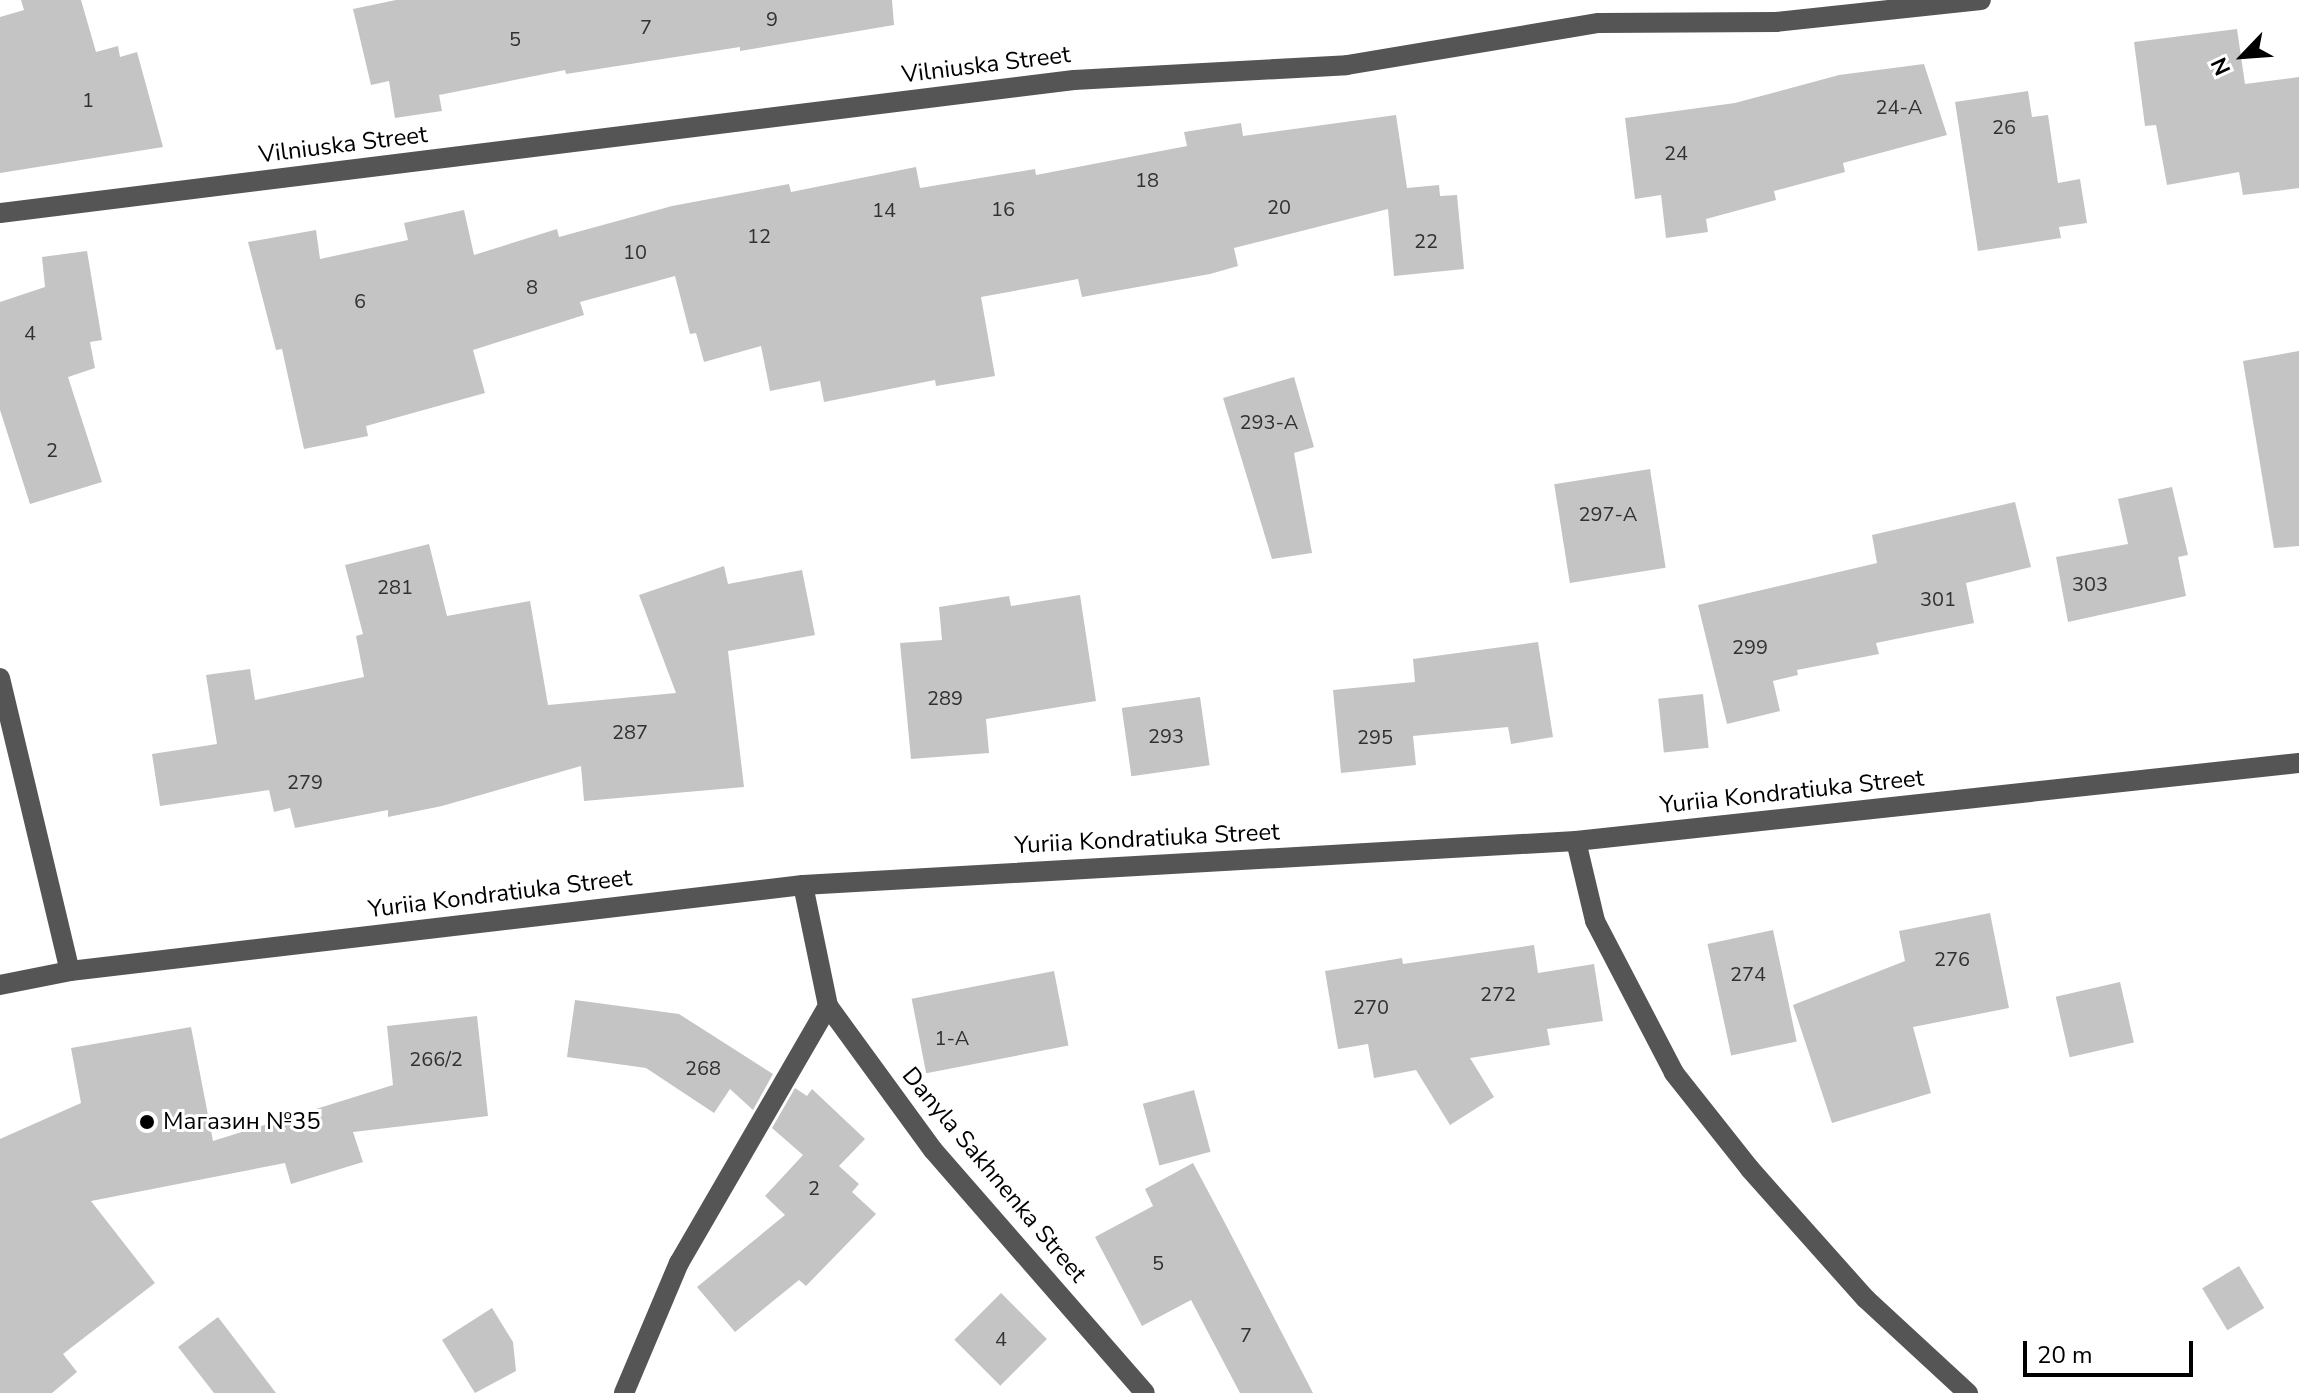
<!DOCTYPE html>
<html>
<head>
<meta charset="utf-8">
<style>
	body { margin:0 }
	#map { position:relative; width:2299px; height:1393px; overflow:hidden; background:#fff; font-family:"Nunito Sans",sans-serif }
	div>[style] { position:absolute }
	.building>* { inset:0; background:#c4c4c4; transform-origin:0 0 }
	.minor>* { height:20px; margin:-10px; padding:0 10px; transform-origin:10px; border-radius:10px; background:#555 }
	.dots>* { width:22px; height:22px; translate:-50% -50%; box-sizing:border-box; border:4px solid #fff; border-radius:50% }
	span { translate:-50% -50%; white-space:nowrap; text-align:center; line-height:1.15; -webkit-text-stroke:6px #fff; paint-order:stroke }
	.number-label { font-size:20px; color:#313131 }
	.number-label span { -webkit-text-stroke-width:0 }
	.street-label { font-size:24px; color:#000 }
	.poi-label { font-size:24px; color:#000 }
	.left { translate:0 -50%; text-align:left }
	.north { position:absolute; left:2203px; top:16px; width:80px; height:80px; -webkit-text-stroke:6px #fff; paint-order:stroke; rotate:245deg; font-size:22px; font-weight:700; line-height:32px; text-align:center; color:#000 }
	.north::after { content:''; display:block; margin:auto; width:28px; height:36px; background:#000; clip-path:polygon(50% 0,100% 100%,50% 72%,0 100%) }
	.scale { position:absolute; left:2023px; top:1341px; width:170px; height:36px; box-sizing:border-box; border:4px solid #000; border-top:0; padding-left:10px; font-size:24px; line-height:28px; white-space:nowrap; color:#000; -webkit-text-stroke:6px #fff; paint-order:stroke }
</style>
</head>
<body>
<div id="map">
	<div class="building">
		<i style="clip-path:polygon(21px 0,81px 0,96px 52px,118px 46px,120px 57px,137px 52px,163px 147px,0 173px,0 17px,24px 10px)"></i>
		<i style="clip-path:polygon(396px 0,892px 0,894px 25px,740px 51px,740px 47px,566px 74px,565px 70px,439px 95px,442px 111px,395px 118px,389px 81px,371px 85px,353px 9px)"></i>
		<i style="clip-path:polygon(2237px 29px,2245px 84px,2299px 77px,2299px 188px,2243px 195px,2239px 172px,2167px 185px,2156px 125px,2145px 126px,2134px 42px)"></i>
		<i style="clip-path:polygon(1924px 64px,1947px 135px,1843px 163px,1845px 172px,1774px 191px,1776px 200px,1706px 219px,1708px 232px,1666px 238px,1661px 195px,1635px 199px,1625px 118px,1735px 103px,1839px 75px)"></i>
		<i style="clip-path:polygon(2028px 91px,2032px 117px,2048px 115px,2058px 183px,2080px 179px,2087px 223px,2059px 227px,2061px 238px,1978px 251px,1955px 102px)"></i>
		<i style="clip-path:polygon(1396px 115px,1407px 188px,1439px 185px,1440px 196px,1457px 195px,1464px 269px,1394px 276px,1388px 209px,1234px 248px,1238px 266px,1210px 274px,1082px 297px,1078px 279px,981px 297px,995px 376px,936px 386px,935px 380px,824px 402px,820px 381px,770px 391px,761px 346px,704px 362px,696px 333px,690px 334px,675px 276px,580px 302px,584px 315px,473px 350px,485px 393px,366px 426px,368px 436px,304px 449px,282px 349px,276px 350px,248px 242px,316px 230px,320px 259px,408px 240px,404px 223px,464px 210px,474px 255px,557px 229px,559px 237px,672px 206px,789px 184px,791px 192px,916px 167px,920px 188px,1035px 169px,1036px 175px,1187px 146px,1184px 132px,1241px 123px,1243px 136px)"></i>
		<i style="clip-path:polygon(87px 251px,102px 340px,90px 342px,95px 368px,68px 377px,102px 482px,30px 504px,0 410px,0 302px,45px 287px,42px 257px)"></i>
		<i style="clip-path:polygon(2299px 351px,2299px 546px,2274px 548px,2243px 361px)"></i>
		<i style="clip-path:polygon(1294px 377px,1314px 447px,1294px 453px,1312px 553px,1272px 559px,1223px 398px)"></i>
		<i style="left:1650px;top:469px;width:100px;height:97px;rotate:81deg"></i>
		<i style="clip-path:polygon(2172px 487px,2188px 555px,2178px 557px,2186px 596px,2068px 622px,2056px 557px,2128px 544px,2118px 499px)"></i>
		<i style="clip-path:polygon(2015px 502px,2031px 567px,1966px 583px,1974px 623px,1876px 643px,1879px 654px,1797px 670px,1798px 675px,1773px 681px,1780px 711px,1727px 724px,1698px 605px,1877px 563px,1872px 535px)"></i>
		<i style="clip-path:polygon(429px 544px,447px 616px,530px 601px,548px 705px,676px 693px,639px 595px,724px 566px,728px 584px,802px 570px,815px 635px,728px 651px,744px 787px,584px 801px,581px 766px,442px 806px,388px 817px,388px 810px,295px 828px,290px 808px,274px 812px,269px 790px,160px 806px,152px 754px,217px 744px,206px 675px,250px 669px,255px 700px,364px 677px,356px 636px,363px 634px,345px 565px)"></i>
		<i style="clip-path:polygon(1080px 595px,1096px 701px,986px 719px,989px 753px,911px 759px,900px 643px,942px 640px,939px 607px,1009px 596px,1011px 606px)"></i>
		<i style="clip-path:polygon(1538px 642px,1553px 737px,1511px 744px,1508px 727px,1413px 736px,1416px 765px,1341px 773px,1333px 690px,1415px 682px,1413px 659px)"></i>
		<i style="left:1703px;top:694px;width:54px;height:45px;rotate:84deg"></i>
		<i style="left:1200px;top:697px;width:69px;height:79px;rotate:82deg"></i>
		<i style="clip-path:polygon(1990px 913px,2009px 1008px,1913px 1027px,1931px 1093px,1832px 1123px,1793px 1005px,1905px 961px,1899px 931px)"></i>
		<i style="left:1773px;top:930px;width:114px;height:67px;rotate:78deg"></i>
		<i style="clip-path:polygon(1534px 945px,1538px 973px,1594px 964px,1603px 1021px,1547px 1029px,1550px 1045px,1470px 1058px,1494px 1097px,1450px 1125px,1416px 1070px,1374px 1078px,1368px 1044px,1338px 1049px,1325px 971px,1402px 958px,1403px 964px)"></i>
		<i style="left:1054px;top:971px;width:76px;height:145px;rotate:79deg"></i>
		<i style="left:2120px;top:982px;width:62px;height:66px;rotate:77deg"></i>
		<i style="clip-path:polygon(575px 1000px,679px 1014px,773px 1074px,753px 1110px,730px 1089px,714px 1113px,646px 1068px,567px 1057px)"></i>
		<i style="clip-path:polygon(477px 1016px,488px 1116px,353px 1132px,363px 1162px,291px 1184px,285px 1163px,91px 1201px,155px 1283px,63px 1354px,77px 1372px,52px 1393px,0 1393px,0 1139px,81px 1103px,71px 1048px,191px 1027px,213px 1141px,393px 1085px,387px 1026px)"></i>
		<i style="clip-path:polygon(795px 1088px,807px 1096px,812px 1089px,865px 1139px,839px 1166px,859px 1184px,852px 1192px,876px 1214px,806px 1286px,799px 1280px,735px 1332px,697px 1287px,785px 1215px,765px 1196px,803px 1155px,772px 1128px)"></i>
		<i style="left:1194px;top:1090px;width:64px;height:53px;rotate:75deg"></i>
		<i style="clip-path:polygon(1193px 1163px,1226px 1225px,1313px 1393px,1240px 1393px,1191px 1300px,1142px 1326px,1095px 1237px,1153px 1206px,1145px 1189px)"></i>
		<i style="left:2239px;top:1266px;width:49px;height:43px;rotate:59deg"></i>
		<i style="left:1001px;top:1293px;width:65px;height:66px;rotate:45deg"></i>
		<i style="clip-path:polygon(492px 1308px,513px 1342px,516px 1371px,475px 1393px,442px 1340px)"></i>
		<i style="clip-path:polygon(218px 1317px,276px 1393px,214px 1393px,178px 1347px)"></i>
	</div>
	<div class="minor">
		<i style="left:0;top:213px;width:1082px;rotate:-7.06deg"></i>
		<i style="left:1074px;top:80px;width:273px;rotate:-3.1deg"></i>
		<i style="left:1347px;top:65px;width:255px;rotate:-9.5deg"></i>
		<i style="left:1599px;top:23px;width:177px;rotate:-0.3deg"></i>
		<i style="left:1776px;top:22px;width:206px;rotate:-6.1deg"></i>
		<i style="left:0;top:678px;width:301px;rotate:76.6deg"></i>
		<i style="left:1576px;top:841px;width:82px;rotate:76.6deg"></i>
		<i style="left:1595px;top:921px;width:171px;rotate:62.5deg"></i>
		<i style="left:1674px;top:1073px;width:122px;rotate:51.6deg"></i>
		<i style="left:1750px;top:1169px;width:174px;rotate:48.3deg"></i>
		<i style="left:1866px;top:1299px;width:139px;rotate:42.7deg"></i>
		<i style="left:803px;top:885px;width:124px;rotate:78.3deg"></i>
		<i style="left:828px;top:1006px;width:178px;rotate:53.9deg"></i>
		<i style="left:933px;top:1150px;width:322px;rotate:48.9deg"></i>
		<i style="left:0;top:985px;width:71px;rotate:-11.3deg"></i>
		<i style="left:70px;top:971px;width:738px;rotate:-6.69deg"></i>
		<i style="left:803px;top:885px;width:774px;rotate:-3.26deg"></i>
		<i style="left:1576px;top:841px;width:727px;rotate:-6.16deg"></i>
		<i style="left:624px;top:1393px;width:141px;rotate:-67.1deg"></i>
		<i style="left:679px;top:1263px;width:297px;rotate:-59.9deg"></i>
	</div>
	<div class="dots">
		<i style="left:147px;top:1122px;background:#000"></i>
	</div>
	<div class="number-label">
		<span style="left:772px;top:19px">9</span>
		<span style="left:646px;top:27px">7</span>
		<span style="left:515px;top:39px">5</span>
		<span style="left:88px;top:100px">1</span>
		<span style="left:1899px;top:107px">24-А</span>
		<span style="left:2004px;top:127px">26</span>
		<span style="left:1676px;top:153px">24</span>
		<span style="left:1147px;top:180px">18</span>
		<span style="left:1279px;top:207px">20</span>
		<span style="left:1003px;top:209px">16</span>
		<span style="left:884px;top:210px">14</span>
		<span style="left:759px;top:236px">12</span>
		<span style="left:1426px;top:241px">22</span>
		<span style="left:635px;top:252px">10</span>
		<span style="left:532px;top:287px">8</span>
		<span style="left:360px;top:301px">6</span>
		<span style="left:30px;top:333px">4</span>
		<span style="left:1269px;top:422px">293-А</span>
		<span style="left:52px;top:450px">2</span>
		<span style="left:1608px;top:514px">297-А</span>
		<span style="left:2090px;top:584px">303</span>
		<span style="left:395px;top:587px">281</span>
		<span style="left:1938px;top:599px">301</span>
		<span style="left:1750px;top:647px">299</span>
		<span style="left:945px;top:698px">289</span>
		<span style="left:630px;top:732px">287</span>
		<span style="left:1166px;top:736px">293</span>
		<span style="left:1375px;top:737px">295</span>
		<span style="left:305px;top:782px">279</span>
		<span style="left:1952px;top:959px">276</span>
		<span style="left:1748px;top:974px">274</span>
		<span style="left:1498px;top:994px">272</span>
		<span style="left:1371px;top:1007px">270</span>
		<span style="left:952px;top:1038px">1-А</span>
		<span style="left:436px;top:1059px">266/2</span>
		<span style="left:703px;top:1068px">268</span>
		<span style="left:814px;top:1188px">2</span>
		<span style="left:1158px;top:1263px">5</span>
		<span style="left:1246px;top:1335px">7</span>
		<span style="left:1001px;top:1339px">4</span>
	</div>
	<div class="street-label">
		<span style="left:986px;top:65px;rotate:-7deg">Vilniuska Street</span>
		<span style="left:343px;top:145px;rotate:-7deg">Vilniuska Street</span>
		<span style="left:1792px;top:792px;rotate:-6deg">Yuriia Kondratiuka Street</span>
		<span style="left:1147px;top:839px;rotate:-3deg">Yuriia Kondratiuka Street</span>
		<span style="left:500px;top:894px;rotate:-7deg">Yuriia Kondratiuka Street</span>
		<span style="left:994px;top:1175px;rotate:50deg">Danyla Sakhnenka Street</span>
	</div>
	<div class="poi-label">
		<span class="left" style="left:163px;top:1122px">Магазин №35</span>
	</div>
	<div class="north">N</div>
	<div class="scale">20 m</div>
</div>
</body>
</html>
